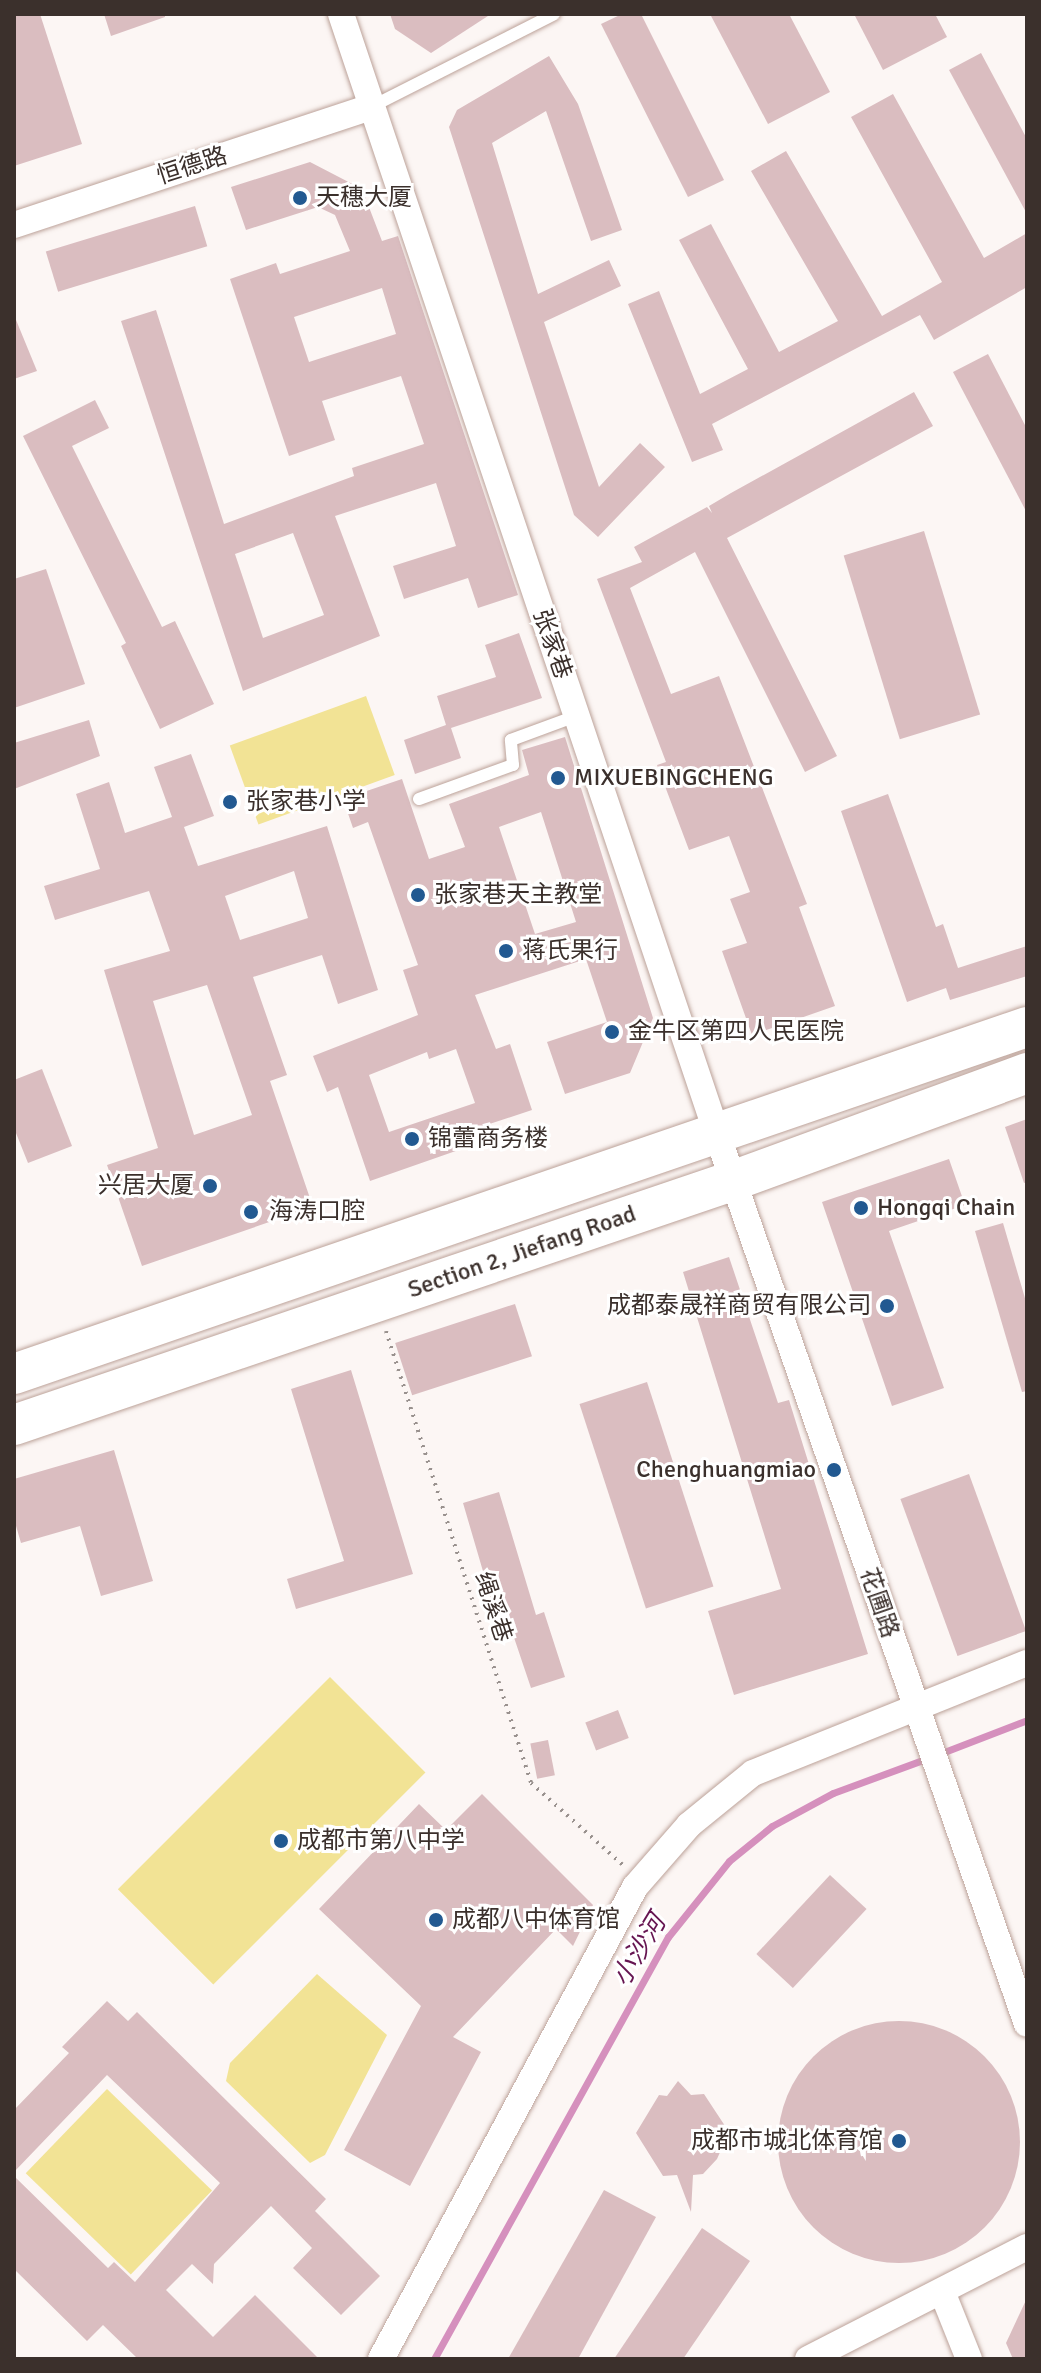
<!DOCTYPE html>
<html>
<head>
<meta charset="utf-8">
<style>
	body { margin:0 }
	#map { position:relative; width:1041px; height:2373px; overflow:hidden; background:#fcf6f4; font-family:Signika,"Noto Sans SC",sans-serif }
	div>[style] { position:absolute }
	.green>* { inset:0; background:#f2e395; transform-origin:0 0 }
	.stream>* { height:7px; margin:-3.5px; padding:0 3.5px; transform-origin:3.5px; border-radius:3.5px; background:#d590bd }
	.building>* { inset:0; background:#dabdc0; transform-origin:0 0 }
	.round { border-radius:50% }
	.path>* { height:4px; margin-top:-2px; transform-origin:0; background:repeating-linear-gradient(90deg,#99918e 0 2px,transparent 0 8px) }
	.roads { filter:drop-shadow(0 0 2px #bca299) drop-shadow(0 0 2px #bca299) }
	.lane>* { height:12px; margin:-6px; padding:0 6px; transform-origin:6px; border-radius:6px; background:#fff }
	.street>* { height:26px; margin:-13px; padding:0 13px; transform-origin:13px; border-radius:13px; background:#fff }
	.primary>* { height:40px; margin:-20px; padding:0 20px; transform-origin:20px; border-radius:20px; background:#fff }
	.dots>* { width:22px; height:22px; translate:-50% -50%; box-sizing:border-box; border:4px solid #fff; border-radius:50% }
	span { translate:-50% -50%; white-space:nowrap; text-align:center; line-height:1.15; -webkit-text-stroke:6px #fff; paint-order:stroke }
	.street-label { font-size:24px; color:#3b302c }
	.poi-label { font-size:24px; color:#3b302c }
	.left { translate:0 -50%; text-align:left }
	.right { translate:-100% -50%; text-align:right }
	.water-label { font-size:26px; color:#661551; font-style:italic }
	.frame { position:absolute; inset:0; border:16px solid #3b302c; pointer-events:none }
</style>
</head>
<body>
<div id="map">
	<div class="green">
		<i style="left:366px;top:696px;width:84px;height:145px;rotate:70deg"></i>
		<i style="left:330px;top:1677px;width:135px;height:300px;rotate:45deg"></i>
		<i style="clip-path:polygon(317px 1974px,387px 2035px,325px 2155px,310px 2163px,226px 2081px,230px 2063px)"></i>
		<i style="left:107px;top:2089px;width:146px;height:117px;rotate:44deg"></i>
	</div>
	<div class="stream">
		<i style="left:939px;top:1754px;width:94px;rotate:-21.1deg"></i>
		<i style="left:434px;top:2359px;width:483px;rotate:-61deg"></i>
		<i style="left:668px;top:1937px;width:97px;rotate:-51.2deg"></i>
		<i style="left:729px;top:1861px;width:55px;rotate:-39.1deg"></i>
		<i style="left:772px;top:1826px;width:69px;rotate:-28.4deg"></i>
		<i style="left:833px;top:1793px;width:101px;rotate:-20.2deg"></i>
	</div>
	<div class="building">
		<i style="clip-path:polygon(14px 14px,40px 14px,82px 144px,14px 166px)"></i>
		<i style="clip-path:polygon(104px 14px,165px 14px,165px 17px,111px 36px)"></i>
		<i style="clip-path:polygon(390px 14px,491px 14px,431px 53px,395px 29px)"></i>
		<i style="clip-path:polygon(622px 14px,641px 14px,724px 180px,688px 197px,601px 24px)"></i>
		<i style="clip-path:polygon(710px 14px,789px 14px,830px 92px,768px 124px)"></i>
		<i style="clip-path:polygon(854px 14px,935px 14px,947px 37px,883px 70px)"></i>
		<i style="clip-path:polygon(981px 53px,1027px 139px,1027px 214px,949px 70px)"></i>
		<i style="clip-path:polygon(549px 56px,578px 104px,622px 230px,591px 241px,546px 111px,492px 143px,538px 294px,609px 260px,621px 286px,544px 322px,599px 487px,640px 443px,665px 467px,598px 537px,574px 515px,449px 127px,457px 110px)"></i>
		<i style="clip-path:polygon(893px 94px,984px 258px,1027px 233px,1027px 287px,934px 340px,920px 315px,712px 424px,723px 450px,692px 462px,628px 304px,659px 291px,700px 394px,748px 369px,679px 240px,711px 224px,779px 352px,838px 321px,751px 171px,786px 151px,882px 316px,942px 282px,851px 117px)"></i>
		<i style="clip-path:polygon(evenodd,310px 162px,362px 189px,382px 241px,398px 236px,518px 595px,478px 608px,468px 578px,404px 599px,393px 566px,456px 546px,436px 483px,335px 516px,380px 636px,243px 691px,121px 321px,156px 310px,224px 524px,354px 476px,352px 468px,424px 444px,401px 376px,322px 401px,335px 440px,289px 456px,230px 279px,276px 263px,280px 274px,350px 251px,335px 215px,318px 207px,246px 230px,231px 187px,310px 162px,382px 288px,396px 334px,309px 362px,294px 317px,382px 288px,310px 162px,293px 533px,324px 615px,263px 638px,235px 554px,293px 533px)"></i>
		<i style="left:195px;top:206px;width:42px;height:156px;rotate:73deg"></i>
		<i style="clip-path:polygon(14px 315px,37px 371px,14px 379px)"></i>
		<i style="clip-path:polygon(988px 354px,1027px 429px,1027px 513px,953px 372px)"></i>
		<i style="clip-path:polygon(914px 392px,933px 426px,727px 538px,837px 756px,805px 772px,695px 552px,630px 588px,671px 694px,719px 676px,807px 904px,799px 907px,835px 1006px,752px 1035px,722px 951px,747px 943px,730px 899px,750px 892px,729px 836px,689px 850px,657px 765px,666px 762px,597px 579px,642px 562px,634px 547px,707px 507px,712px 513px,709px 506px,731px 493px)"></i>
		<i style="clip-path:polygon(95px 400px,109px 428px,72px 446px,162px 627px,175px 621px,214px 704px,160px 729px,121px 646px,126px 643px,23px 436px)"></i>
		<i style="left:924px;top:531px;width:192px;height:84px;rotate:73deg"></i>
		<i style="clip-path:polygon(46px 569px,85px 684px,14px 708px,14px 579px)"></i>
		<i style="clip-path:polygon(519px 633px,542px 698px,451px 728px,461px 758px,415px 774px,404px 740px,446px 725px,437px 696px,496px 677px,485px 645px)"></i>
		<i style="clip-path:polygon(89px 720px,100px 756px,14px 789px,14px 743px)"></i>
		<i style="clip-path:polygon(evenodd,565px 737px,653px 1018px,630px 1073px,565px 1094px,547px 1042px,607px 1022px,586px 959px,475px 995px,496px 1049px,510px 1044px,532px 1110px,465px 1132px,470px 1146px,370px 1181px,338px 1087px,327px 1092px,313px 1056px,418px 1015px,403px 970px,418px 965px,368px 822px,353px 828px,343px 799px,402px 779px,429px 859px,465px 847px,449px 804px,529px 775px,522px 750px,565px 737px,541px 812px,576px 922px,535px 934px,499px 827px,541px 812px,565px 737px,456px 1049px,475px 1103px,389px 1132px,369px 1075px,427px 1052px,429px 1059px,456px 1049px)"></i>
		<i style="clip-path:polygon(evenodd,191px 754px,214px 816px,184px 827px,198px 866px,327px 826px,378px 990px,338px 1004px,322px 955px,253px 977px,287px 1075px,270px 1081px,313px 1207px,142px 1266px,107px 1165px,158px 1148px,104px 970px,170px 951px,149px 891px,55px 920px,44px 886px,100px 869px,76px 794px,109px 782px,125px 833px,172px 817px,154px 767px,191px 754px,294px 871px,308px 918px,240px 940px,225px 896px,294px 871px,191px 754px,207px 985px,252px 1115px,194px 1135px,153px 1001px,207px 985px)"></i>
		<i style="clip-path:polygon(888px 794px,936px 927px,943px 924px,958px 968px,1027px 946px,1027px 976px,950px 1000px,946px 988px,907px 1002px,841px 811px)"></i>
		<i style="clip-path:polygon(42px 1069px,72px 1146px,28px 1163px,14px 1128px,14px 1080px)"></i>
		<i style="clip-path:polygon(1027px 1119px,1027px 1182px,1024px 1183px,1005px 1127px)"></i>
		<i style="clip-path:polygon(949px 1159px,965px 1205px,889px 1231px,944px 1388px,892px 1406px,822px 1202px)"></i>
		<i style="clip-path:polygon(1003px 1223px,1027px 1305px,1027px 1391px,1022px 1392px,975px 1231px)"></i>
		<i style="clip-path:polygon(729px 1257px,778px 1403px,789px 1400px,868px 1654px,734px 1695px,708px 1611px,781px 1589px,683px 1272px)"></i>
		<i style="left:515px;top:1304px;width:55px;height:126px;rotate:72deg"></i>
		<i style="clip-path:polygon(351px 1370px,413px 1574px,296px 1609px,287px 1579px,344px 1561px,291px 1389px)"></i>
		<i style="left:647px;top:1382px;width:215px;height:71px;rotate:72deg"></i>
		<i style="clip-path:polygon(114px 1450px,153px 1581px,101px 1596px,80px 1526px,21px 1543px,14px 1519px,14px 1479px)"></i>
		<i style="left:969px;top:1474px;width:167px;height:73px;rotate:70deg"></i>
		<i style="clip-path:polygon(499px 1492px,536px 1615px,544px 1612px,565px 1677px,531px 1688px,501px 1599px,492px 1602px,463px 1503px)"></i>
		<i style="left:618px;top:1710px;width:30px;height:35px;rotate:69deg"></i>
		<i style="left:548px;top:1740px;width:36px;height:18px;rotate:79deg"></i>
		<i style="clip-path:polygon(482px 1794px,593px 1905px,573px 1946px,556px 1929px,453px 2037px,481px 2052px,410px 2186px,344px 2150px,421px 2006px,319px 1909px,419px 1804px,446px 1830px)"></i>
		<i style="left:830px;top:1875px;width:50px;height:108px;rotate:43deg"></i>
		<i style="clip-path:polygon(107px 2001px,128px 2021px,137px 2012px,326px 2199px,315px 2211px,380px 2276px,341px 2315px,293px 2268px,312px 2248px,271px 2206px,214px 2264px,213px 2284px,192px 2264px,166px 2290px,213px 2337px,255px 2295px,319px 2359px,138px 2359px,103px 2325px,87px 2341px,14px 2269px,14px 2176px,108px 2268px,114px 2262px,135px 2282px,220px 2183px,107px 2075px,14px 2172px,14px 2110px,69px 2053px,62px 2047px)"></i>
		<i class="round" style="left:778px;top:2021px;width:242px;height:242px"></i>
		<i style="clip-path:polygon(678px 2081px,691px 2095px,704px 2094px,729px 2132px,717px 2159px,703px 2174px,693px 2175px,691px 2212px,677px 2175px,663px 2176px,636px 2133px,659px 2095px,667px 2096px)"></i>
		<i style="clip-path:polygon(604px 2190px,656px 2217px,578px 2359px,508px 2359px)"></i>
		<i style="clip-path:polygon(702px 2228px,750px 2261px,683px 2359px,614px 2359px)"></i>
		<i style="clip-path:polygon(1027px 2298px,1027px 2359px,1013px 2359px,1006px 2343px)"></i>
	</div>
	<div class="path">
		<i style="left:386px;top:1331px;width:475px;rotate:72.2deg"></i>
		<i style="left:531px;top:1783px;width:125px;rotate:41.7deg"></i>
	</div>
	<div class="roads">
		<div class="lane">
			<i style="left:371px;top:107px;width:205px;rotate:-26.9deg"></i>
			<i style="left:419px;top:799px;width:100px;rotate:-19.9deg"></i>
			<i style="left:513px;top:765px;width:25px;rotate:-95deg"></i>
			<i style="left:511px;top:740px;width:69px;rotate:-20.3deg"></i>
		</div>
		<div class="street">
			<i style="left:341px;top:14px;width:1181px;rotate:71.44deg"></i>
			<i style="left:717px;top:1134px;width:942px;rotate:70.8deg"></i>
			<i style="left:14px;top:225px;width:376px;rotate:-18.3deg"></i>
			<i style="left:943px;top:2294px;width:70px;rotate:68.2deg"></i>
			<i style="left:381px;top:2359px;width:536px;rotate:-61.71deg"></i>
			<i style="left:635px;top:1887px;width:82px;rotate:-48.9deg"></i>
			<i style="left:689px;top:1825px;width:82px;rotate:-39.1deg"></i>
			<i style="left:753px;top:1773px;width:295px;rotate:-21.9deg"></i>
			<i style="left:808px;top:2359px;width:246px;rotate:-27.1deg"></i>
		</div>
		<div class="primary">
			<i style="left:14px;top:1374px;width:1071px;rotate:-18.91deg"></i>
			<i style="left:14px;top:1425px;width:761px;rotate:-18.77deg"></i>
			<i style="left:735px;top:1180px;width:311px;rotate:-20.1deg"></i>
		</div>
	</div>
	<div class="dots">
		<i style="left:300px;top:198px;background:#225991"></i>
		<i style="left:558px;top:778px;background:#225991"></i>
		<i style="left:230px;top:802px;background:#225991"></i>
		<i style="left:418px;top:895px;background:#225991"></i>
		<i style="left:506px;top:951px;background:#225991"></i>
		<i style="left:612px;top:1032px;background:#225991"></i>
		<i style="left:412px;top:1139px;background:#225991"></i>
		<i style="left:210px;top:1186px;background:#225991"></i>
		<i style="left:861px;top:1208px;background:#225991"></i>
		<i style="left:251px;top:1212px;background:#225991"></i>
		<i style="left:887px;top:1306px;background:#225991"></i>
		<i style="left:834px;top:1470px;background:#225991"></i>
		<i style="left:281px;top:1841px;background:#225991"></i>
		<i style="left:436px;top:1920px;background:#225991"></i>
		<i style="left:899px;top:2141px;background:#225991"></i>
	</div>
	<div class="street-label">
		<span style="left:192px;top:166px;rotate:-18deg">恒德路</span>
		<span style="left:552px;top:644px;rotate:71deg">张家巷</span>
		<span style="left:522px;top:1252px;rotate:-19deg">Section 2, Jiefang Road</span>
		<span style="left:879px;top:1603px;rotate:71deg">花圃路</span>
		<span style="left:493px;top:1607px;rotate:72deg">绳溪巷</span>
	</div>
	<div class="poi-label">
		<span class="left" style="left:316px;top:198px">天穗大厦</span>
		<span class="left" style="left:574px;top:778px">MIXUEBINGCHENG</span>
		<span class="left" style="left:246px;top:802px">张家巷小学</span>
		<span class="left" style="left:434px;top:895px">张家巷天主教堂</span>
		<span class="left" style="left:522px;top:951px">蒋氏果行</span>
		<span class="left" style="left:628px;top:1032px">金牛区第四人民医院</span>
		<span class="left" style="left:428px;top:1139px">锦蕾商务楼</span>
		<span class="right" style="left:194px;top:1186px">兴居大厦</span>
		<span class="left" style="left:877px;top:1208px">Hongqi Chain</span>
		<span class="left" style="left:269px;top:1212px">海涛口腔</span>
		<span class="right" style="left:871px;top:1306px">成都泰晟祥商贸有限公司</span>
		<span class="right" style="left:816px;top:1470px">Chenghuangmiao</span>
		<span class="left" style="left:297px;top:1841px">成都市第八中学</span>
		<span class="left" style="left:452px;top:1920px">成都八中体育馆</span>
		<span class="right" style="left:883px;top:2141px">成都市城北体育馆</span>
	</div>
	<div class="water-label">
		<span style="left:640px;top:1951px;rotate:-59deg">小沙河</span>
	</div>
	<div class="frame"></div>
</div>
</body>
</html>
